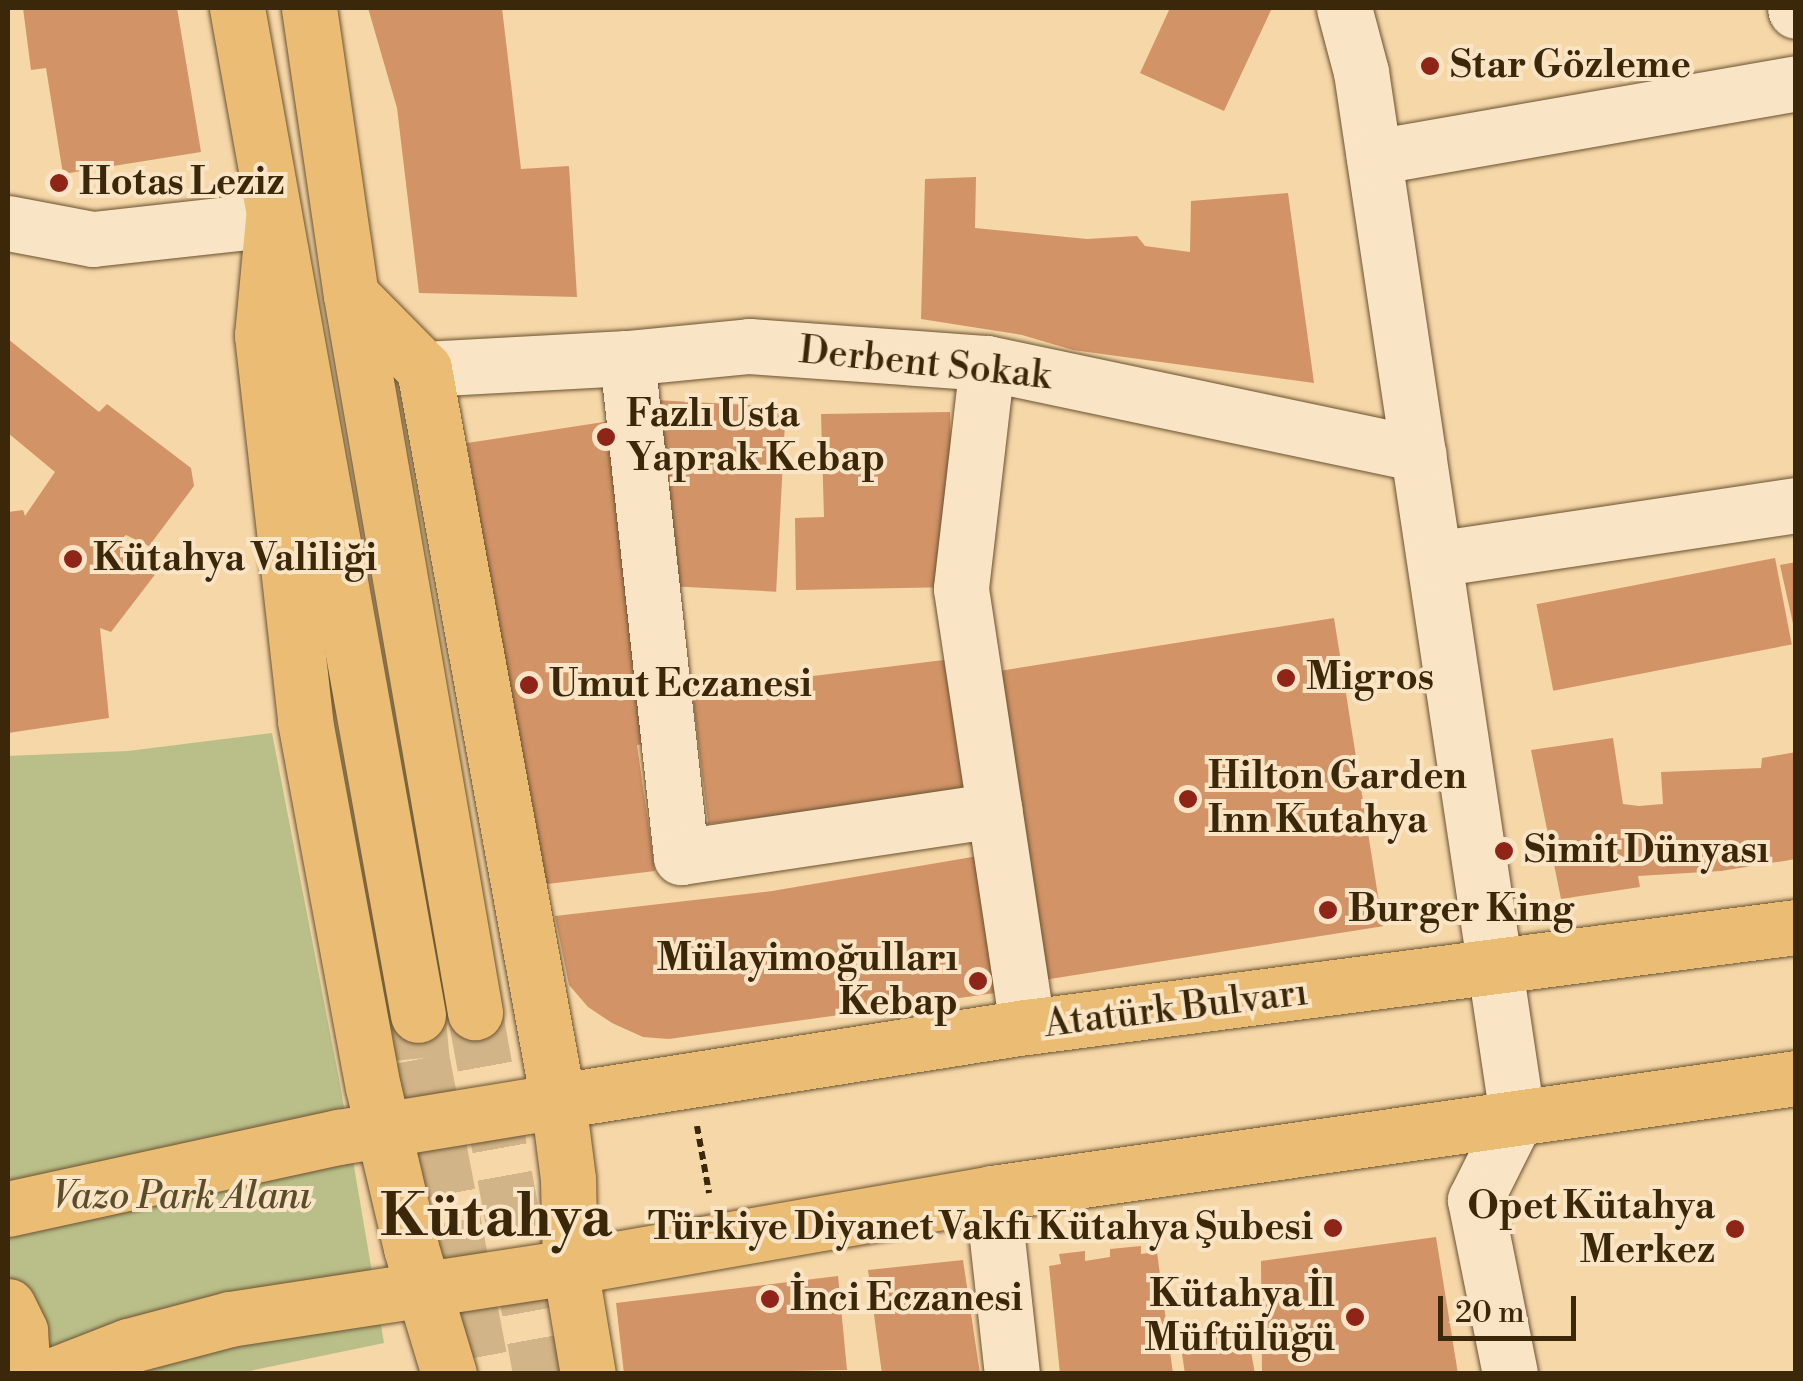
<!DOCTYPE html>
<html>
<head>
<meta charset="utf-8">
<style>
	body { margin:0 }
	#map { position:relative; width:1803px; height:1381px; overflow:hidden; background:#f6d7a8; font-family:"Libre Bodoni",serif }
	div>[style] { position:absolute }
	.green>* { inset:0; background:#babf89 }
	.building>* { inset:0; background:#d29367; transform-origin:0 0 }
	.major-tunnel>* { height:55px; margin-top:-27.5px; transform-origin:0; background:repeating-linear-gradient(90deg,#d1b488 0 55px,transparent 0 83px) }
	.path>* { height:6px; margin-top:-3px; transform-origin:0; background:repeating-linear-gradient(90deg,#3b2709 0 8px,transparent 0 13px) }
	.roads { filter:drop-shadow(0 0 2px #6a5331) drop-shadow(0 0 2px #6a5331) }
	.minor>* { height:55px; margin:-27.5px; padding:0 27.5px; transform-origin:27.5px; border-radius:27.5px; background:#f9e5c6 }
	.major>* { height:55px; margin:-27.5px; padding:0 27.5px; transform-origin:27.5px; border-radius:27.5px; background:#ebbc74 }
	.dots>* { width:28px; height:28px; translate:-50% -50%; box-sizing:border-box; border:5px solid #f9e5c6; border-radius:50% }
	span { translate:-50% -50%; white-space:nowrap; text-align:center; line-height:1.15; -webkit-text-stroke:8px #f9e5c6; paint-order:stroke }
	.poi-label { font-size:38px; color:#3b2709; font-weight:700 }
	.left { translate:0 -50%; text-align:left }
	.right { translate:-100% -50%; text-align:right }
	.street-label { font-size:38px; color:#3b2709 }
	.park-label { font-size:38px; color:#5b4d29; font-style:italic }
	.town-label { font-size:58px; color:#3b2709; font-weight:700 }
	.frame { position:absolute; inset:0; border:10px solid #3b2709; pointer-events:none }
	.scale { position:absolute; left:1438px; top:1296px; width:138px; height:45px; box-sizing:border-box; border:5px solid #3b2709; border-top:0; padding-left:12px; font-size:30px; line-height:35px; white-space:nowrap; color:#3b2709; -webkit-text-stroke:8px #f9e5c6; paint-order:stroke }
</style>
</head>
<body>
<div id="map">
	<div class="green">
		<i style="clip-path:polygon(272px 733px,340px 1084px,384px 1343px,240px 1373px,8px 1373px,8px 756px,128px 751px)"></i>
	</div>
	<div class="building">
		<i style="clip-path:polygon(23px 8px,177px 8px,201px 152px,63px 174px,46px 68px,31px 70px)"></i>
		<i style="clip-path:polygon(368px 8px,502px 8px,521px 169px,569px 166px,577px 297px,419px 293px,397px 108px)"></i>
		<i style="clip-path:polygon(1170px 8px,1272px 8px,1224px 111px,1140px 73px)"></i>
		<i style="clip-path:polygon(976px 177px,975px 228px,1087px 239px,1137px 236px,1145px 246px,1190px 252px,1191px 201px,1288px 193px,1314px 383px,1073px 350px,1022px 335px,921px 319px,925px 179px)"></i>
		<i style="clip-path:polygon(8px 339px,99px 412px,107px 404px,191px 468px,194px 486px,149px 546px,126px 535px,117px 543px,157px 572px,111px 632px,100px 628px,109px 718px,8px 733px,8px 512px,23px 510px,25px 516px,55px 472px,8px 433px)"></i>
		<i style="left:654px;top:400px;width:132px;height:185px;rotate:3deg"></i>
		<i style="clip-path:polygon(950px 412px,955px 587px,796px 590px,795px 518px,824px 517px,821px 414px)"></i>
		<i style="clip-path:polygon(610px 421px,650px 743px,637px 745px,655px 871px,539px 885px,467px 443px)"></i>
		<i style="left:1775px;top:558px;width:88px;height:243px;rotate:79deg"></i>
		<i style="clip-path:polygon(1796px 562px,1796px 628px,1794px 628px,1780px 565px)"></i>
		<i style="left:1334px;top:618px;width:312px;height:345px;rotate:81deg"></i>
		<i style="left:960px;top:658px;width:134px;height:270px;rotate:83deg"></i>
		<i style="clip-path:polygon(1613px 738px,1623px 804px,1639px 806px,1663px 804px,1661px 772px,1761px 768px,1762px 758px,1796px 752px,1796px 859px,1721px 871px,1638px 876px,1640px 887px,1561px 899px,1531px 750px)"></i>
		<i style="clip-path:polygon(990px 854px,1009px 991px,669px 1039px,643px 1037px,612px 1023px,588px 1007px,569px 985px,555px 916px,772px 891px)"></i>
		<i style="clip-path:polygon(1436px 1237px,1458px 1374px,1262px 1374px,1261px 1261px)"></i>
		<i style="clip-path:polygon(1141px 1246px,1141px 1254px,1157px 1252px,1173px 1374px,1060px 1374px,1049px 1266px,1061px 1264px,1059px 1254px,1085px 1251px,1085px 1261px,1110px 1257px,1110px 1249px)"></i>
		<i style="clip-path:polygon(963px 1260px,980px 1374px,882px 1374px,868px 1270px)"></i>
		<i style="clip-path:polygon(838px 1276px,847px 1370px,624px 1374px,616px 1303px)"></i>
		<i style="clip-path:polygon(1247px 1329px,1255px 1374px,1185px 1374px,1180px 1340px)"></i>
	</div>
	<div class="major-tunnel">
		<i style="left:475px;top:1012px;width:368px;rotate:79.7deg"></i>
		<i style="left:418px;top:1015px;width:43px;rotate:84.7deg"></i>
		<i style="left:422px;top:1058px;width:322px;rotate:79.1deg"></i>
	</div>
	<div class="path">
		<i style="left:697px;top:1126px;width:68px;rotate:79.8deg"></i>
	</div>
	<div class="roads">
		<div class="minor">
			<i style="left:1344px;top:8px;width:66px;rotate:75.1deg"></i>
			<i style="left:1361px;top:72px;width:1056px;rotate:81.5deg"></i>
			<i style="left:1517px;top:1116px;width:94px;rotate:116.6deg"></i>
			<i style="left:1475px;top:1200px;width:177px;rotate:78.6deg"></i>
			<i style="left:1795px;top:8px;width:3px;rotate:72deg"></i>
			<i style="left:1374px;top:157px;width:428px;rotate:-9.9deg"></i>
			<i style="left:8px;top:223px;width:86px;rotate:10.7deg"></i>
			<i style="left:93px;top:239px;width:181px;rotate:-6.3deg"></i>
			<i style="left:627px;top:358px;width:502px;rotate:83.82deg"></i>
			<i style="left:681px;top:857px;width:317px;rotate:-8.5deg"></i>
			<i style="left:987px;top:363px;width:227px;rotate:96.6deg"></i>
			<i style="left:961px;top:589px;width:443px;rotate:81.4deg"></i>
			<i style="left:424px;top:369px;width:203px;rotate:-3.1deg"></i>
			<i style="left:627px;top:358px;width:123px;rotate:-5.6deg"></i>
			<i style="left:749px;top:346px;width:239px;rotate:4.1deg"></i>
			<i style="left:987px;top:363px;width:441px;rotate:11.9deg"></i>
			<i style="left:1435px;top:559px;width:365px;rotate:-8.5deg"></i>
			<i style="left:992px;top:1193px;width:182px;rotate:83.7deg"></i>
		</div>
		<div class="major">
			<i style="left:237px;top:8px;width:1023px;rotate:79.81deg"></i>
			<i style="left:309px;top:8px;width:290px;rotate:81.7deg"></i>
			<i style="left:351px;top:295px;width:728px;rotate:80.19deg"></i>
			<i style="left:273px;top:219px;width:117px;rotate:95.4deg"></i>
			<i style="left:262px;top:335px;width:388px;rotate:83.6deg"></i>
			<i style="left:305px;top:721px;width:372px;rotate:79.5deg"></i>
			<i style="left:373px;top:1087px;width:165px;rotate:76.7deg"></i>
			<i style="left:411px;top:1248px;width:132px;rotate:73.2deg"></i>
			<i style="left:351px;top:295px;width:104px;rotate:45.4deg"></i>
			<i style="left:424px;top:369px;width:744px;rotate:79.63deg"></i>
			<i style="left:558px;top:1101px;width:79px;rotate:82.7deg"></i>
			<i style="left:568px;top:1179px;width:88px;rotate:88.7deg"></i>
			<i style="left:570px;top:1267px;width:109px;rotate:80.5deg"></i>
			<i style="left:8px;top:1209px;width:339px;rotate:-12.3deg"></i>
			<i style="left:339px;top:1137px;width:222px;rotate:-9.3deg"></i>
			<i style="left:558px;top:1101px;width:475px;rotate:-9deg"></i>
			<i style="left:1027px;top:1027px;width:775px;rotate:-7.41deg"></i>
			<i style="left:8px;top:1306px;width:28px;rotate:64deg"></i>
			<i style="left:20px;top:1331px;width:43px;rotate:86deg"></i>
			<i style="left:56px;top:1374px;width:77px;rotate:-21.3deg"></i>
			<i style="left:128px;top:1346px;width:106px;rotate:-14.8deg"></i>
			<i style="left:230px;top:1319px;width:344px;rotate:-8.7deg"></i>
			<i style="left:570px;top:1267px;width:428px;rotate:-9.9deg"></i>
			<i style="left:992px;top:1193px;width:812px;rotate:-8.14deg"></i>
		</div>
	</div>
	<div class="dots">
		<i style="left:1430px;top:66px;background:#8f2418"></i>
		<i style="left:59px;top:183px;background:#8f2418"></i>
		<i style="left:606px;top:437px;background:#8f2418"></i>
		<i style="left:73px;top:559px;background:#8f2418"></i>
		<i style="left:1286px;top:678px;background:#8f2418"></i>
		<i style="left:529px;top:685px;background:#8f2418"></i>
		<i style="left:1188px;top:799px;background:#8f2418"></i>
		<i style="left:1504px;top:851px;background:#8f2418"></i>
		<i style="left:1328px;top:910px;background:#8f2418"></i>
		<i style="left:978px;top:981px;background:#8f2418"></i>
		<i style="left:1333px;top:1228px;background:#8f2418"></i>
		<i style="left:1735px;top:1229px;background:#8f2418"></i>
		<i style="left:770px;top:1299px;background:#8f2418"></i>
		<i style="left:1355px;top:1317px;background:#8f2418"></i>
	</div>
	<div class="poi-label">
		<span class="left" style="left:1450px;top:66px">Star Gözleme</span>
		<span class="left" style="left:79px;top:183px">Hotas Leziz</span>
		<span class="left" style="left:626px;top:437px">Fazlı Usta<br>Yaprak Kebap</span>
		<span class="left" style="left:93px;top:559px">Kütahya Valiliği</span>
		<span class="left" style="left:1306px;top:678px">Migros</span>
		<span class="left" style="left:549px;top:685px">Umut Eczanesi</span>
		<span class="left" style="left:1208px;top:799px">Hilton Garden<br>Inn Kutahya</span>
		<span class="left" style="left:1524px;top:851px">Simit Dünyası</span>
		<span class="left" style="left:1348px;top:910px">Burger King</span>
		<span class="right" style="left:958px;top:981px">Mülayimoğulları<br>Kebap</span>
		<span class="right" style="left:1715px;top:1229px">Opet Kütahya<br>Merkez</span>
		<span class="right" style="left:1313px;top:1228px">Türkiye Diyanet Vakfı Kütahya Şubesi</span>
		<span class="right" style="left:1335px;top:1317px">Kütahya İl<br>Müftülüğü</span>
		<span class="left" style="left:790px;top:1299px">İnci Eczanesi</span>
	</div>
	<div class="street-label">
		<span style="left:925px;top:364px;rotate:6deg">Derbent Sokak</span>
		<span style="left:1176px;top:1009px;rotate:-7deg">Atatürk Bulvarı</span>
	</div>
	<div class="park-label">
		<span style="left:182px;top:1197px">Vazo Park Alanı</span>
	</div>
	<div class="town-label">
		<span style="left:496px;top:1218px">Kütahya</span>
	</div>
	<div class="frame"></div>
	<div class="scale">20 m</div>
</div>
</body>
</html>
